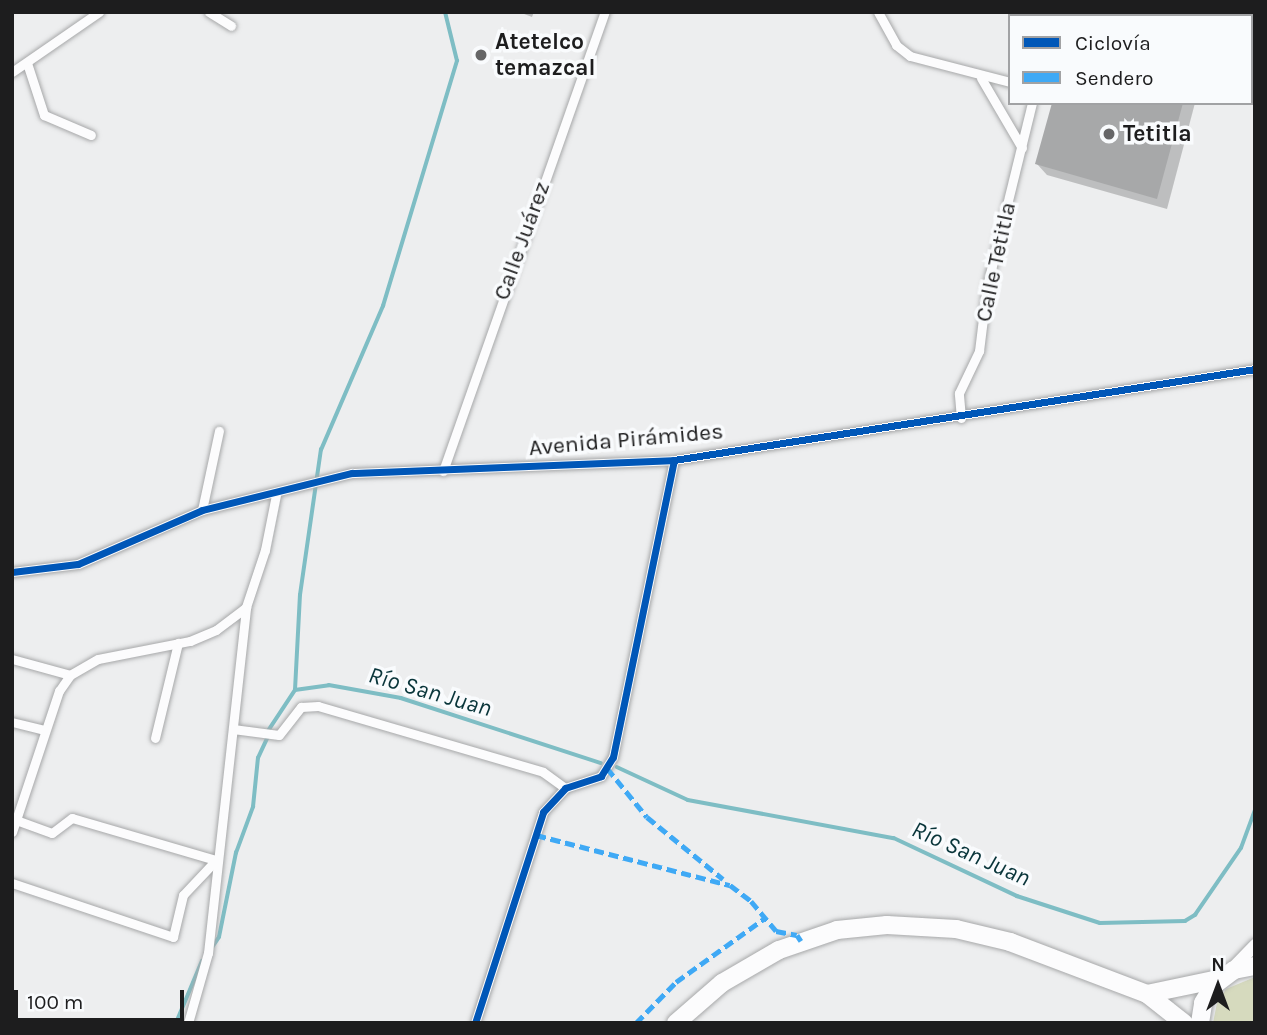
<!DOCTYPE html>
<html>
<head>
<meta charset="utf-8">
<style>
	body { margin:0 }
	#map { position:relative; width:1267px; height:1035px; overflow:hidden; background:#edeeef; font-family:Karla,sans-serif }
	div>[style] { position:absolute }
	.green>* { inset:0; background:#d6dabe }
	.shadow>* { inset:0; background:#0003 }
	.stream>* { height:3.5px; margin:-1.75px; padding:0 1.75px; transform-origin:1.75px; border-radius:1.75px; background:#7ebdc4 }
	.building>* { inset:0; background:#a7a8a9 }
	.roads { filter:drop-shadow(0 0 2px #a7a8a9) drop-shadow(0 0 2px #a7a8a9) }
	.street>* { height:9px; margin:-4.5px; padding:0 4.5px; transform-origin:4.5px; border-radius:4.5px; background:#fcfcfd }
	.secondary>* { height:12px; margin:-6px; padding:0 6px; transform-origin:6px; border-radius:6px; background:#fcfcfd }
	.highway>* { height:18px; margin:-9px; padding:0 9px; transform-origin:9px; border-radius:9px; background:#fcfcfd }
	.quiet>* { height:5px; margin-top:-2.5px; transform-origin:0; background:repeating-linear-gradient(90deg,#3fa9f5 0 10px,transparent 0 15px) }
	.cycleway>* { height:7px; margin:-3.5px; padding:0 3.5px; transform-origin:3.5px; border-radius:3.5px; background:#0057b8 }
	.dots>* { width:19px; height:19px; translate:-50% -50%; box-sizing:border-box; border:4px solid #f9fbfd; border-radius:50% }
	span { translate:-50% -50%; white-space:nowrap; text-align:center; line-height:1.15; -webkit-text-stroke:7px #f9fbfd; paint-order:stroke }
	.poi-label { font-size:23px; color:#1d1d1e; font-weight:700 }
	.left { translate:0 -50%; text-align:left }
	.street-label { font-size:23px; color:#1d1d1e }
	.water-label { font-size:24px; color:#09353a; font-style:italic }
	.frame { position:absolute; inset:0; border:14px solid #1d1d1e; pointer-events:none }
	.legend { position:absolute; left:1008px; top:14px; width:245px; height:91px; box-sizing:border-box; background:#f9fbfd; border:2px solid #a1a2a4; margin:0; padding:9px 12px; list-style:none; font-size:21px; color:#1d1d1e }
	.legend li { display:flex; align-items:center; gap:14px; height:35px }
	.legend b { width:35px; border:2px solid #a1a2a4 }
	.north { position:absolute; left:1183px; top:951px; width:70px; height:70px; -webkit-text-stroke:5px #f9fbfd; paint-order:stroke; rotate:0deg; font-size:19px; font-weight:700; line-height:28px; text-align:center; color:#1d1d1e }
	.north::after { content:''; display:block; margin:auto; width:24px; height:32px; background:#1d1d1e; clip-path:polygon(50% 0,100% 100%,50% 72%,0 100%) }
	.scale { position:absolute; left:14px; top:990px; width:170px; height:32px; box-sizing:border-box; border:4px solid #1d1d1e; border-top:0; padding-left:9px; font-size:21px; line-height:24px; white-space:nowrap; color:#1d1d1e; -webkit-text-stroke:5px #f9fbfd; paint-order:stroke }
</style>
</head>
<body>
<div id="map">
	<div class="green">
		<i style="clip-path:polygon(1255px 977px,1255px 1023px,1213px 1023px,1217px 1003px,1226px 989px)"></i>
	</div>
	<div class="shadow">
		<i style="clip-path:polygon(519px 12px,534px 12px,532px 17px)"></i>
		<i style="clip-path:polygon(1054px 103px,1195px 103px,1167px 209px,1047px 175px,1037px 164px)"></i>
	</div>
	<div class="stream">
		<i style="left:295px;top:690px;width:95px;rotate:-87deg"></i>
		<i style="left:300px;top:595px;width:147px;rotate:-81.8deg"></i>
		<i style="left:321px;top:450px;width:157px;rotate:-66.7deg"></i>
		<i style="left:383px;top:306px;width:256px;rotate:-73.2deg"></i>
		<i style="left:457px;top:61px;width:50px;rotate:-103.8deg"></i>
		<i style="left:268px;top:731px;width:49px;rotate:-56.6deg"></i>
		<i style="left:295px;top:690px;width:34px;rotate:-8deg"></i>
		<i style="left:329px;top:685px;width:73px;rotate:10.2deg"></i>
		<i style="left:401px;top:698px;width:210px;rotate:18deg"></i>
		<i style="left:617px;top:767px;width:78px;rotate:24.9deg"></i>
		<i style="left:688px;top:800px;width:209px;rotate:10.5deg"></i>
		<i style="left:894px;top:838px;width:136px;rotate:25.2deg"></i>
		<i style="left:1017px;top:896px;width:87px;rotate:18deg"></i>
		<i style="left:1100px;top:923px;width:85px;rotate:-1.3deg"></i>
		<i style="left:1185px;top:921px;width:12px;rotate:-31deg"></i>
		<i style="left:1195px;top:915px;width:81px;rotate:-55.5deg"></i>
		<i style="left:1241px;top:848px;width:40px;rotate:-69.8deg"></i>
		<i style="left:211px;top:949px;width:14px;rotate:-56deg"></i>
		<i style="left:219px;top:937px;width:86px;rotate:-78.6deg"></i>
		<i style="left:236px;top:853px;width:49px;rotate:-69.7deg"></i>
		<i style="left:253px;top:807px;width:49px;rotate:-84.2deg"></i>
		<i style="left:258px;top:758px;width:21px;rotate:-65deg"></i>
		<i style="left:176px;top:1023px;width:67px;rotate:-67.2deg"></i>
	</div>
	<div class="building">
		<i style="clip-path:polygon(1052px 103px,1183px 103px,1157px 199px,1035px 164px)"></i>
	</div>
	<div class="roads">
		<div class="street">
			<i style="left:209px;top:12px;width:26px;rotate:32deg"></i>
			<i style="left:878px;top:12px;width:38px;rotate:61deg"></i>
			<i style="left:896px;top:45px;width:18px;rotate:38deg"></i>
			<i style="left:910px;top:56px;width:103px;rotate:14.6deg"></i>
			<i style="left:1162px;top:12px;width:14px;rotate:17deg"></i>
			<i style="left:1219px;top:16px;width:4px;rotate:-63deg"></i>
			<i style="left:27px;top:63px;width:55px;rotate:71.9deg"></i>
			<i style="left:44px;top:115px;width:51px;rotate:23.1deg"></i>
			<i style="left:12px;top:72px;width:106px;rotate:-34.6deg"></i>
			<i style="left:981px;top:78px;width:81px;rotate:59.6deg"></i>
			<i style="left:1251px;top:92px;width:4px;rotate:14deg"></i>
			<i style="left:961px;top:418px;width:25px;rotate:-95deg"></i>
			<i style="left:959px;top:393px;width:47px;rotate:-64.5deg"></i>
			<i style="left:979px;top:351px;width:65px;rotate:-83deg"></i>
			<i style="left:987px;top:286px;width:188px;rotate:-76.2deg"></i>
			<i style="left:443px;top:471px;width:487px;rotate:-70.6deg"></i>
			<i style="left:202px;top:510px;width:81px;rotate:-77.9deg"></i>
			<i style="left:12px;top:572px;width:66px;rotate:-6.9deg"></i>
			<i style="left:78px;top:564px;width:135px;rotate:-23.5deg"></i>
			<i style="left:202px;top:510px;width:154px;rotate:-13.9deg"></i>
			<i style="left:352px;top:473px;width:322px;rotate:-2.3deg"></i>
			<i style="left:674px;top:460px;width:588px;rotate:-8.9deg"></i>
			<i style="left:12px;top:659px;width:60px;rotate:15.4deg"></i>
			<i style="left:12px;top:722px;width:34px;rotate:14deg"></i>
			<i style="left:233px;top:729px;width:46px;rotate:7.4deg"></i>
			<i style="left:279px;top:735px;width:36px;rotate:-52deg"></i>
			<i style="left:301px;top:707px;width:17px;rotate:-3deg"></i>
			<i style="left:318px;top:706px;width:234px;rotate:16.3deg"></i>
			<i style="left:543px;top:772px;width:27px;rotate:36deg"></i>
			<i style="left:155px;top:738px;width:98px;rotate:-76.4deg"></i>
			<i style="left:16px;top:820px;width:38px;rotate:20deg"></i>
			<i style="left:52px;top:833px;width:25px;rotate:-37deg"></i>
			<i style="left:72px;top:818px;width:150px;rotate:16.3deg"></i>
			<i style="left:12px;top:832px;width:149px;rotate:-71.6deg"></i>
			<i style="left:59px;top:691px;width:19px;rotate:-55deg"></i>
			<i style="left:70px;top:675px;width:32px;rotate:-30deg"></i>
			<i style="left:98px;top:659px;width:94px;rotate:-11.1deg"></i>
			<i style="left:190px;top:641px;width:28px;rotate:-23deg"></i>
			<i style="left:216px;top:630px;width:38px;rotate:-37deg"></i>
			<i style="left:246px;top:607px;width:60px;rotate:-71.6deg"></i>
			<i style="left:265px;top:550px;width:56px;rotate:-78.7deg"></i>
			<i style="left:12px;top:883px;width:170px;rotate:18.5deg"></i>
			<i style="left:173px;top:937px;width:43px;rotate:-76.6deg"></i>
			<i style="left:183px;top:895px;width:48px;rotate:-46.7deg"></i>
			<i style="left:188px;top:1023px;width:73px;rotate:-74.1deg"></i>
			<i style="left:208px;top:953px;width:348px;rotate:-83.7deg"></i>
			<i style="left:475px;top:1023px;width:222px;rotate:-72.1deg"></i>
			<i style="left:543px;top:812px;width:33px;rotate:-47deg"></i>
			<i style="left:565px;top:788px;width:38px;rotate:-18deg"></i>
			<i style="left:601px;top:776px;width:22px;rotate:-58deg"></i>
			<i style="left:613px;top:757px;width:303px;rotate:-78.4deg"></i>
		</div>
		<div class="secondary">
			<i style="left:1231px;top:970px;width:35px;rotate:-46deg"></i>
		</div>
		<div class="highway">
			<i style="left:1147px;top:994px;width:74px;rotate:-11.8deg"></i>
			<i style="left:676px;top:1023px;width:61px;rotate:-41deg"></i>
			<i style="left:722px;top:983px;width:66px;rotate:-30.1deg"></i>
			<i style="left:779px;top:950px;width:61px;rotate:-19deg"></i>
			<i style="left:837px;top:930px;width:50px;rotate:-5.7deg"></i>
			<i style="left:887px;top:925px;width:69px;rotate:3.3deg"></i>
			<i style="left:956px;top:929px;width:56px;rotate:13.5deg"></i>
			<i style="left:1010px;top:942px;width:147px;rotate:20.8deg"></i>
			<i style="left:1147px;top:994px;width:47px;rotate:38.1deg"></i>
			<i style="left:1200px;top:1023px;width:20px;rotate:-81deg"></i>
			<i style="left:1203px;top:1003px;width:21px;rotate:-59deg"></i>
			<i style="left:1214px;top:985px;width:25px;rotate:-37deg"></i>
			<i style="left:1234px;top:970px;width:21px;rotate:-11deg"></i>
		</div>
	</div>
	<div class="quiet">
		<i style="left:607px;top:768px;width:63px;rotate:50.8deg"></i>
		<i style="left:647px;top:817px;width:98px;rotate:39.2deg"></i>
		<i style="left:536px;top:835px;width:200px;rotate:14.5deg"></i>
		<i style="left:730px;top:885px;width:26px;rotate:37deg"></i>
		<i style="left:751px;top:901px;width:39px;rotate:50deg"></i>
		<i style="left:776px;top:931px;width:21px;rotate:11deg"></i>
		<i style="left:797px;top:935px;width:7px;rotate:56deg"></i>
		<i style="left:636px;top:1023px;width:57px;rotate:-45.7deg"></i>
		<i style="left:676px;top:982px;width:110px;rotate:-35.7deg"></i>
	</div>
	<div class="cycleway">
		<i style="left:12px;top:572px;width:66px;rotate:-6.9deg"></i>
		<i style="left:78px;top:564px;width:135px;rotate:-23.5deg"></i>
		<i style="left:202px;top:510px;width:154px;rotate:-13.9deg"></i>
		<i style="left:352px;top:473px;width:322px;rotate:-2.3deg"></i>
		<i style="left:674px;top:460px;width:588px;rotate:-8.9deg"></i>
		<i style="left:475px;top:1023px;width:222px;rotate:-72.1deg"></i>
		<i style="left:543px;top:812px;width:33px;rotate:-47deg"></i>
		<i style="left:565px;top:788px;width:38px;rotate:-18deg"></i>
		<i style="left:601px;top:776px;width:22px;rotate:-58deg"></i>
		<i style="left:613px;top:757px;width:303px;rotate:-78.4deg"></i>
	</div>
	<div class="dots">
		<i style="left:481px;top:55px;background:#666667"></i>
		<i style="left:1109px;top:134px;background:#666667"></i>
	</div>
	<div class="poi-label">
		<span class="left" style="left:495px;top:55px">Atetelco<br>temazcal</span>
		<span class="left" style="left:1123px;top:134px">Tetitla</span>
	</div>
	<div class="street-label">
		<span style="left:522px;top:241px;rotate:-70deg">Calle Juárez</span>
		<span style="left:996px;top:262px;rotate:-78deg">Calle Tetitla</span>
		<span style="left:626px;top:440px;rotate:-5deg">Avenida Pirámides</span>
	</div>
	<div class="water-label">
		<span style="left:430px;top:692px;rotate:16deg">Río San Juan</span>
		<span style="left:971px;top:854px;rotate:24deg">Río San Juan</span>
	</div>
	<div class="frame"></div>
	<ul class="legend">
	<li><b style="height:9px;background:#0057b8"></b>Ciclovía</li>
	<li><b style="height:9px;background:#3fa9f5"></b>Sendero</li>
	</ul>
	<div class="north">N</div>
	<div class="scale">100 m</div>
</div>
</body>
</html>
